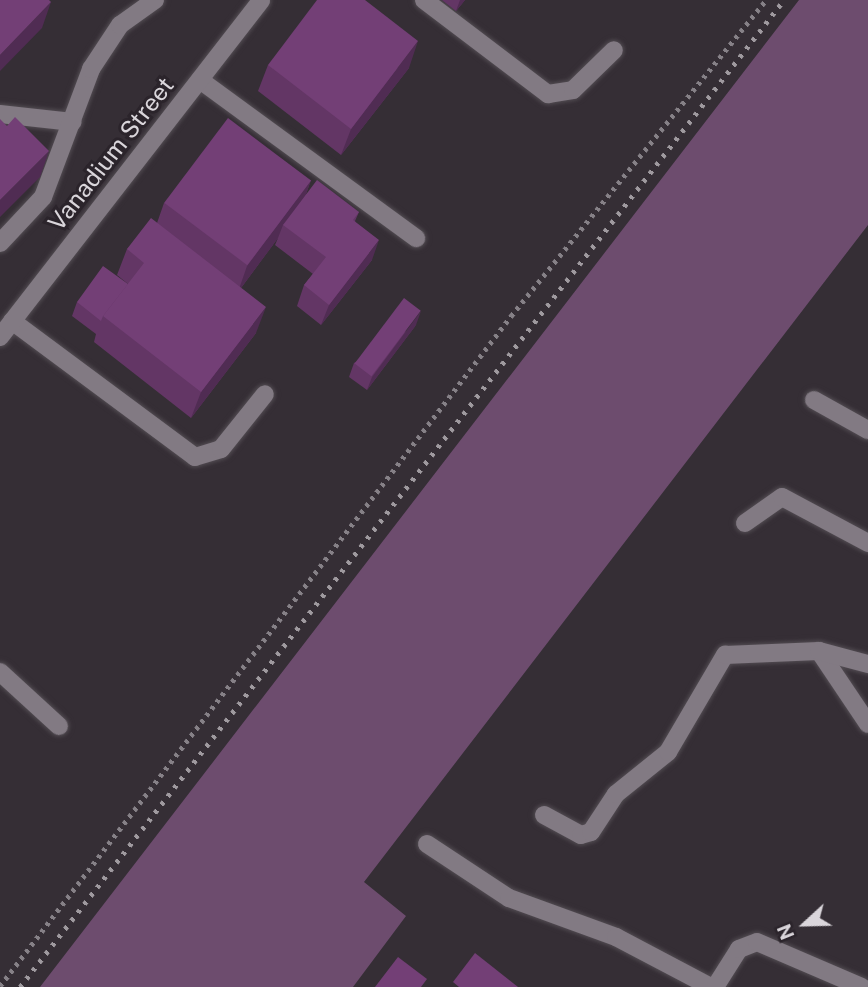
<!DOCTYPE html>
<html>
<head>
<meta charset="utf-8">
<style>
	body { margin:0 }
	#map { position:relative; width:868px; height:987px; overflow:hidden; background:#352e35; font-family:"Public Sans",sans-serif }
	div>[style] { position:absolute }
	.green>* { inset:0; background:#6d4c6e }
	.path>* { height:4.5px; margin-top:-2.25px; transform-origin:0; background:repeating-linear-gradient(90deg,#868187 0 3.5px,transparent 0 8.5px) }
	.roads { filter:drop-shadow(0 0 2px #524c52) drop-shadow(0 0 2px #524c52) }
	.minor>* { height:18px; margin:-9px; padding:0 9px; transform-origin:9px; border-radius:9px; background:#827a83 }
	.rail>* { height:5px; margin-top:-2.5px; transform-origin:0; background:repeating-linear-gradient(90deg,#9f9a9f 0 3.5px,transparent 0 10.5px) }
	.wall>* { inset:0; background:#633665 }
	.shaded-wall>* { inset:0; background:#502c53 }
	.building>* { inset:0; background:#733f76; transform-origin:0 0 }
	span { translate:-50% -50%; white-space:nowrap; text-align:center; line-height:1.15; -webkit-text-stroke:6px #2b242b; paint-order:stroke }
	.street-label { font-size:24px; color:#dad6db }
	.north { position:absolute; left:770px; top:889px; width:70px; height:70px; -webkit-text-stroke:5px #2b242b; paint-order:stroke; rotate:248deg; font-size:19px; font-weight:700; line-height:28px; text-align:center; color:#dad6db }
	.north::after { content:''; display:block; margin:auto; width:24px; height:32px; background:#dad6db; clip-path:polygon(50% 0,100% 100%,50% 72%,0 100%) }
</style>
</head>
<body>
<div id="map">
	<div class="green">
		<i style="clip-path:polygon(799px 0,868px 0,868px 225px,364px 882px,406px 916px,353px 987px,40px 987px)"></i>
	</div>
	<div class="path">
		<i style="left:0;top:986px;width:843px;rotate:-52.67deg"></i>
		<i style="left:511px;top:316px;width:406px;rotate:-51.1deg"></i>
	</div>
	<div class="roads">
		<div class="minor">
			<i style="left:424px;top:0;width:156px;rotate:37.2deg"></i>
			<i style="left:548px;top:94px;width:25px;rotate:-9deg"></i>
			<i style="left:573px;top:90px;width:57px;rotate:-44.3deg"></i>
			<i style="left:200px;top:80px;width:268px;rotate:36.2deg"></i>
			<i style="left:0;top:114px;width:73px;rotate:6.3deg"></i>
			<i style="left:0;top:243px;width:63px;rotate:-46.9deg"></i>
			<i style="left:43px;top:197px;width:137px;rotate:-69.4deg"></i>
			<i style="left:91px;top:69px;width:53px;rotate:-56.6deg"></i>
			<i style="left:120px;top:25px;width:43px;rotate:-35.5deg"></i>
			<i style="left:12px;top:321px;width:228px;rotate:36.6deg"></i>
			<i style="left:195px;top:457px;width:27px;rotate:-17deg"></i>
			<i style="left:221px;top:449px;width:70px;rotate:-51.3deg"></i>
			<i style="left:0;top:337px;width:426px;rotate:-52.2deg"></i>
			<i style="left:814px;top:400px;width:62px;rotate:29.1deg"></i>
			<i style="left:745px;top:523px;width:45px;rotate:-35.1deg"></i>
			<i style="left:782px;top:497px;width:98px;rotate:28.1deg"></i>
			<i style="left:819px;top:651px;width:88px;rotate:56.1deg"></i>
			<i style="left:0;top:672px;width:80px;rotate:42.5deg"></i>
			<i style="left:544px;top:815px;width:42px;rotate:28.4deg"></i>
			<i style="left:581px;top:835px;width:10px;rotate:-17deg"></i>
			<i style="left:591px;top:832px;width:45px;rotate:-56.7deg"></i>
			<i style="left:616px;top:794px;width:67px;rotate:-38.9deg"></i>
			<i style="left:668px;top:752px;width:113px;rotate:-59.6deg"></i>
			<i style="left:725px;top:655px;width:94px;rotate:-2.4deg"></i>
			<i style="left:819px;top:651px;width:51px;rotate:14.9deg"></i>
			<i style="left:427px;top:844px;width:98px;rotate:33.4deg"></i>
			<i style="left:509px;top:898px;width:114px;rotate:20deg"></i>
			<i style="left:616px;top:937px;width:107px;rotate:27.8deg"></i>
			<i style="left:715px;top:987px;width:45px;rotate:-57.7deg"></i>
			<i style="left:739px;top:949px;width:19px;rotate:-21deg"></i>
			<i style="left:757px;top:942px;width:114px;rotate:23.2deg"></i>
		</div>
	</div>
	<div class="rail">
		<i style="left:20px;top:987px;width:1248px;rotate:-52.26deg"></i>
	</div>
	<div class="wall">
		<i style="clip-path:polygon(442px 0,465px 0,456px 11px)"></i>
		<i style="clip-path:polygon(268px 65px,409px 68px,341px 155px,258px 91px)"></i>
		<i style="clip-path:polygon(311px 180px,306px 194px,359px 212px,355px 221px,372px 260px,321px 325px,297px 306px,304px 285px,313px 274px,275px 245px,278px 238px,241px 288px,256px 333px,191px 418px,94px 342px,96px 334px,72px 316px,77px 302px,128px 284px,117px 275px,127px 249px,157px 223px,164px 203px)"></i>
		<i style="clip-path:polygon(416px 325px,367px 390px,349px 377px,354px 363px)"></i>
	</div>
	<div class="shaded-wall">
		<i style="clip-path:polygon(460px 0,465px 0,456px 11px)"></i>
		<i style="clip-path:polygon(51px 2px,42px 28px,0 71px,0 55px)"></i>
		<i style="clip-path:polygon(418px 41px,409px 68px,341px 155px,351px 129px)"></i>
		<i style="clip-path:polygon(49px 151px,40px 177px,0 217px,0 200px)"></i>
		<i style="clip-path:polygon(311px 180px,302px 206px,283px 225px,278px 238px,238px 292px,247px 266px)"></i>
		<i style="clip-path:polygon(379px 240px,372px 260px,321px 325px,329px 305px)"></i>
		<i style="clip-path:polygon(266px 307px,256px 333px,191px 418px,201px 392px)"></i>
		<i style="clip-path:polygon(421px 311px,416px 325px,367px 390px,372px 377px)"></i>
	</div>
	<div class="building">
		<i style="clip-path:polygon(0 0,49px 0,51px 2px,0 55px)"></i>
		<i style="clip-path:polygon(317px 0,365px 0,418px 41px,351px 129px,268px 65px)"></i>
		<i style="clip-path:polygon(15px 117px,49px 151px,0 200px,0 119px,7px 126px)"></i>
		<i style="left:228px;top:118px;width:104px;height:106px;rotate:37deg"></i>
		<i style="clip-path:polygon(317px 180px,359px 212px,353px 220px,379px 240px,329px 305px,304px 285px,326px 257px,283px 225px)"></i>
		<i style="clip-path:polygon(151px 218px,266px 307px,201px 392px,103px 316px,144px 263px,127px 249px)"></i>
		<i style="clip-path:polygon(103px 266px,128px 284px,103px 316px,101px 321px,77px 302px)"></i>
		<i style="left:404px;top:298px;width:21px;height:82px;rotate:37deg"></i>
		<i style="clip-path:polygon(475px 953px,518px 987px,459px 987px,453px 982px)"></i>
		<i style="clip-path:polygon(398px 957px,427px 979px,421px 987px,375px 987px)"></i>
	</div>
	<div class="street-label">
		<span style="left:111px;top:154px;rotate:-52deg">Vanadium Street</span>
	</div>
	<div class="north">N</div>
</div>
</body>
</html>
